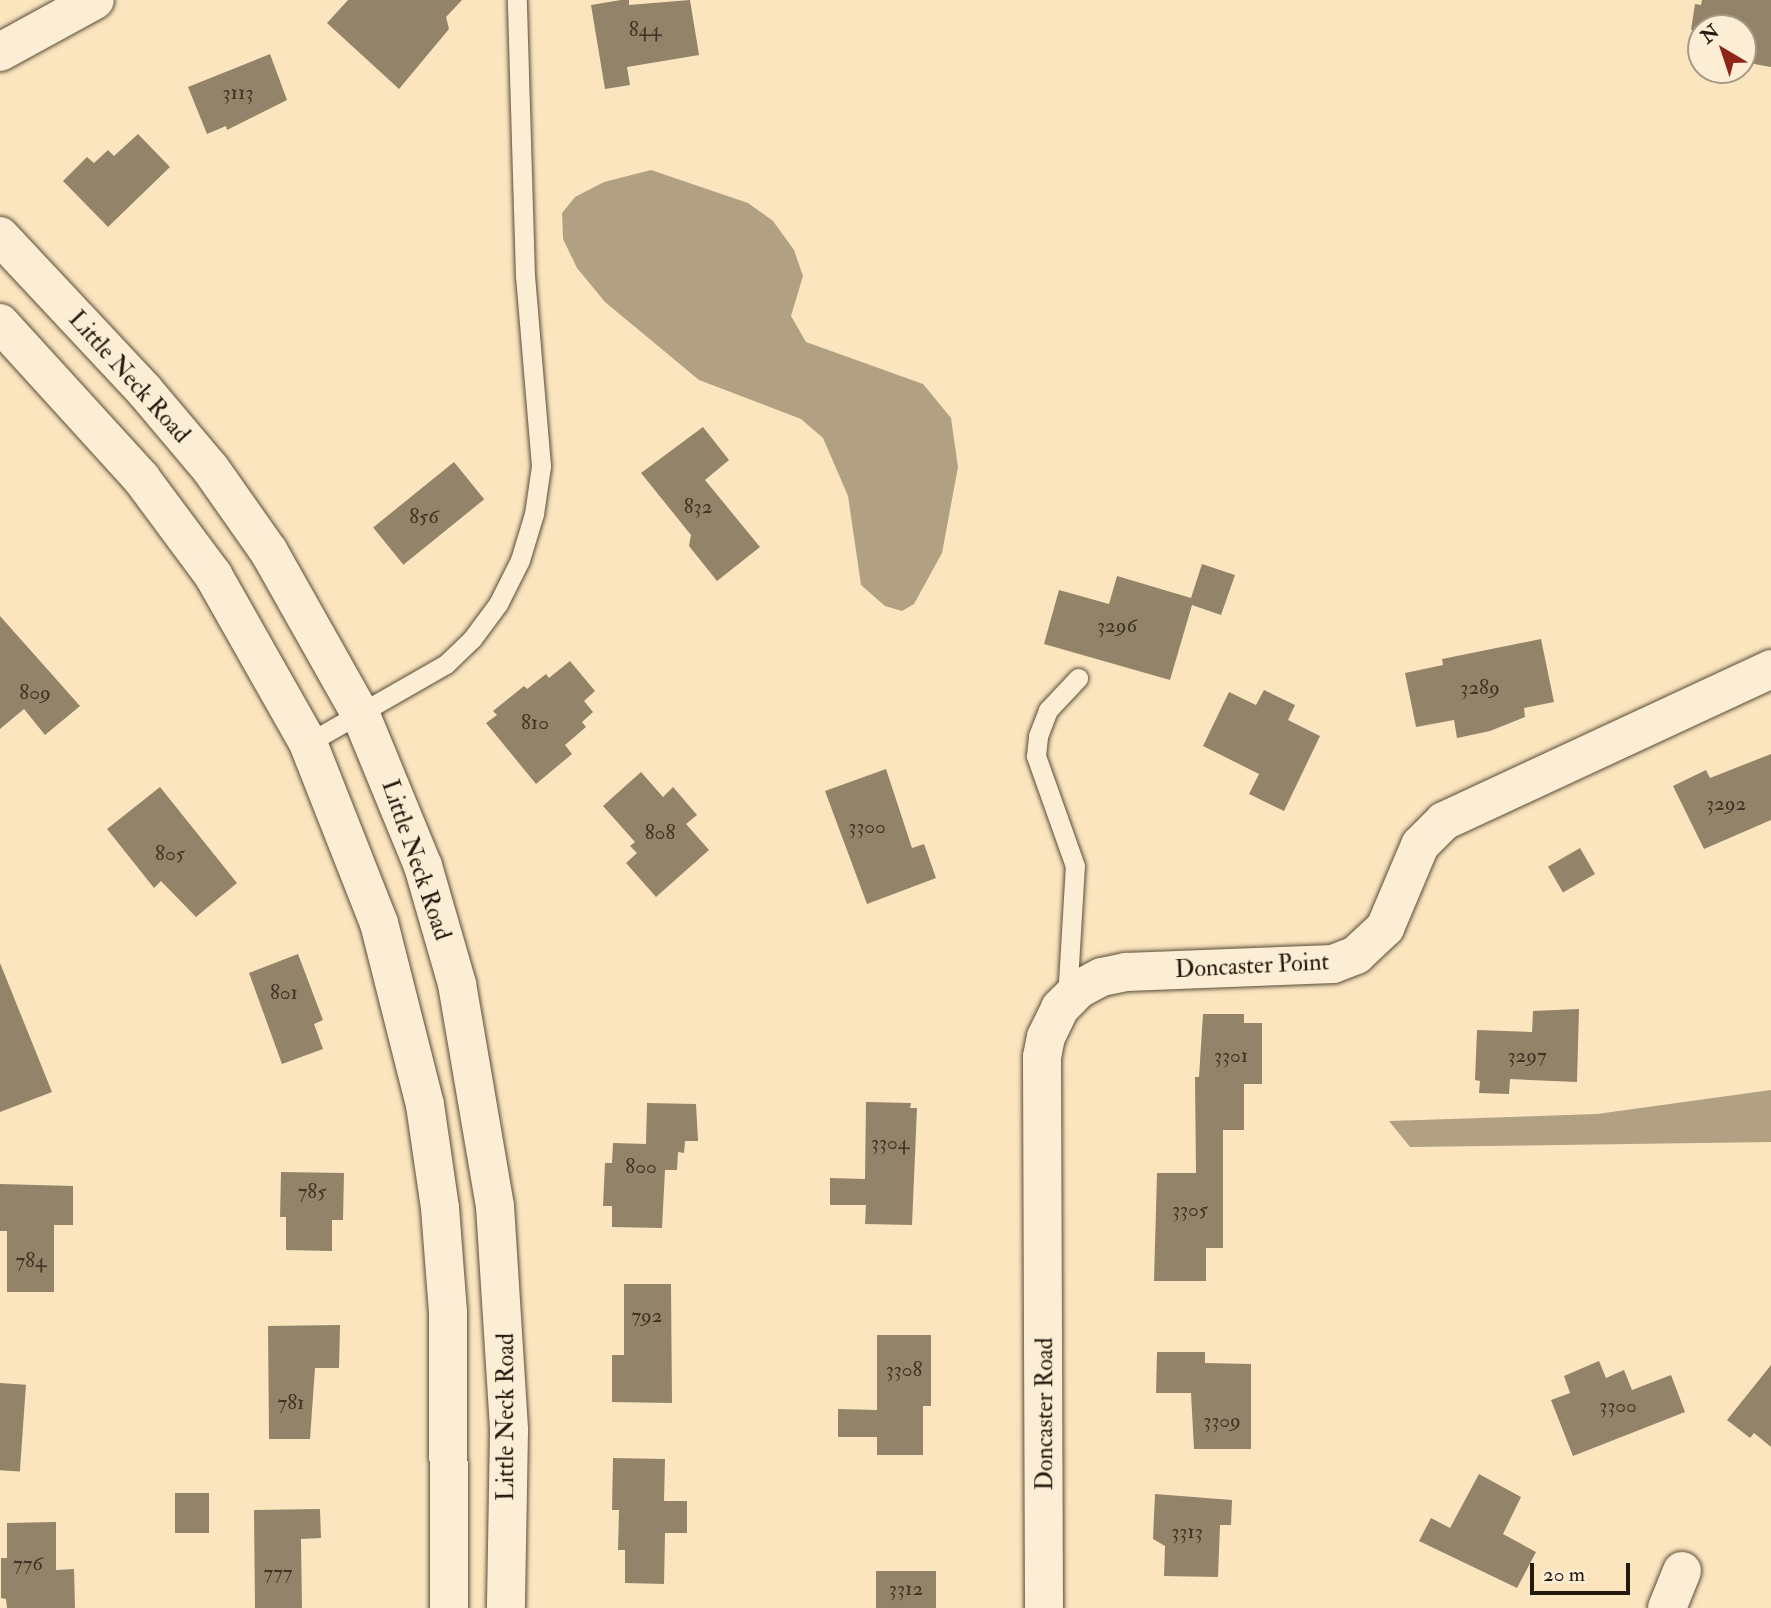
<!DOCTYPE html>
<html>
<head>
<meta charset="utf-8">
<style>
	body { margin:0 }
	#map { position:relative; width:1771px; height:1608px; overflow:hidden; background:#fae5be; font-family:"IM FELL Double Pica",serif }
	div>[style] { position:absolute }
	.water>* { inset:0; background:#b1a082 }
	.building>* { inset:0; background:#938369; transform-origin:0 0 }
	.roads { filter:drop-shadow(0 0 2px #5a4c39) drop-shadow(0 0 2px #5a4c39) }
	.service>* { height:19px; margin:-9.5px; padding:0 9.5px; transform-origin:9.5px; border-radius:9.5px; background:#fceed5 }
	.minor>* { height:38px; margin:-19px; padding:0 19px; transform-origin:19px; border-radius:19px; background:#fceed5 }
	.tertiary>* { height:38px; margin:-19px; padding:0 19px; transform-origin:19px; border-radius:19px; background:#fceed5 }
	span { translate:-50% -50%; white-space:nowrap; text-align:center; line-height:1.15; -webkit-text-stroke:5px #fceed5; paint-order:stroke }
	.number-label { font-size:21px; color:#403424 }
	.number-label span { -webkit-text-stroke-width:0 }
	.street-label { font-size:24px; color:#24190d }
	.north { position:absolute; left:1687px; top:14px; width:70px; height:70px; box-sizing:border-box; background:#fceed5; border:2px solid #a69985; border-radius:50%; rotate:321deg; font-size:19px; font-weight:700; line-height:28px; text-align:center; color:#24190d }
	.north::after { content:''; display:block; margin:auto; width:24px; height:32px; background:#8f2418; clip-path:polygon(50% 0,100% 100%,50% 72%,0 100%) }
	.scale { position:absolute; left:1530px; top:1563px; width:100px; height:32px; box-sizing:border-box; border:4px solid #24190d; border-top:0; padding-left:9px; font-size:21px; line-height:24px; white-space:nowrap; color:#24190d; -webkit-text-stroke:5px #fceed5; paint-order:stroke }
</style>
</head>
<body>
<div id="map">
	<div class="water">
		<i style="clip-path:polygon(651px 170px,748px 203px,773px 221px,794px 250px,803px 276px,791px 316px,806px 342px,923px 384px,951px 418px,958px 467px,942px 553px,914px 604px,902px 611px,885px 606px,861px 585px,848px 496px,823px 438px,801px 419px,699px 380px,605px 302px,577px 268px,563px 239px,562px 213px,575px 197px,604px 182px)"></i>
		<i style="clip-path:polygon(1771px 1090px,1771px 1142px,1410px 1147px,1389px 1121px,1597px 1114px)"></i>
	</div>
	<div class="building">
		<i style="clip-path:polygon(348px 0,462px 0,446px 17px,449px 29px,399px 89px,327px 23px)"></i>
		<i style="clip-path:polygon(621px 0,629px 0,629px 5px,690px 0,699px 55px,627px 67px,630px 85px,605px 89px,591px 5px)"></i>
		<i style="clip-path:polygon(1702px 0,1771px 0,1771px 67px,1743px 62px,1743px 28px,1691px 30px,1695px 4px,1701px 5px)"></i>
		<i style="clip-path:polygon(270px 54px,287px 100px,227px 130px,226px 126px,207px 134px,188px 87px)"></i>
		<i style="clip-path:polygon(138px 134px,170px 167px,108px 227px,63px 181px,87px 157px,94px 163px,108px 150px,114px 156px)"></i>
		<i style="clip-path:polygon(703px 427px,729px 460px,705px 480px,760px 547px,717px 581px,689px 546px,691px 535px,641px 473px)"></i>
		<i style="left:454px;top:462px;width:48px;height:104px;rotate:51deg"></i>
		<i style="clip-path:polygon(1202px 564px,1235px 575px,1221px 615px,1192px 605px,1170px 680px,1044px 644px,1059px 590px,1109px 604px,1117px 576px,1191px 598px)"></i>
		<i style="clip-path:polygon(0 616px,80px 706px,45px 735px,24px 709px,0 729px)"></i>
		<i style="clip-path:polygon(1541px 639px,1554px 702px,1524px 708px,1525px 717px,1490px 731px,1457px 738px,1454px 720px,1416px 727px,1405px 673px,1443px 665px,1442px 659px)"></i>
		<i style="clip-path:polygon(570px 661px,595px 691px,584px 701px,593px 712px,582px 722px,586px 727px,565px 745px,572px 754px,536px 784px,486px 723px,497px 715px,493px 711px,524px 686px,527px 689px,546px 674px,549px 678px)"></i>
		<i style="clip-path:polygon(1264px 690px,1295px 705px,1288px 720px,1320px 736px,1284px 811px,1249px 794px,1259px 774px,1203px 746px,1229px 692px,1256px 705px)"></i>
		<i style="clip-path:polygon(1771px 754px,1771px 820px,1704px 849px,1673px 786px,1706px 770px,1710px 778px)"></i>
		<i style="clip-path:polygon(886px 769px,912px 848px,924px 844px,936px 878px,867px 904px,825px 791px)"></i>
		<i style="clip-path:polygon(641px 772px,663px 797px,673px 787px,697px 815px,686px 824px,709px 850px,656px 897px,626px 863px,637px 853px,630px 846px,635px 842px,603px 806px)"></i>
		<i style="clip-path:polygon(160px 787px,237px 883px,196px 917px,161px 881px,154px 888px,107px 829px)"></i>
		<i style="left:1580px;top:848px;width:30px;height:37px;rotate:60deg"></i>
		<i style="clip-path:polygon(298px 954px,323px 1020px,314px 1024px,323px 1049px,282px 1064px,249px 973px)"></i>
		<i style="clip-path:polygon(0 963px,52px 1092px,0 1112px)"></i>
		<i style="clip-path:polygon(1579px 1009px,1577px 1082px,1510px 1079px,1509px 1094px,1479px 1093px,1480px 1081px,1475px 1080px,1477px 1030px,1532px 1032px,1533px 1011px)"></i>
		<i style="clip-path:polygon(1203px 1014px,1244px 1014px,1244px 1023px,1262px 1023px,1262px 1084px,1244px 1084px,1244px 1130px,1223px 1130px,1223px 1248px,1206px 1248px,1206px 1281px,1154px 1281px,1157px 1173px,1196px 1173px,1195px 1077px,1199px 1077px)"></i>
		<i style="clip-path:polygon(866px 1102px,911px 1103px,910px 1108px,917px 1108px,912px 1225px,865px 1224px,866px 1205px,830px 1205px,830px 1178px,865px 1179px)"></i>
		<i style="clip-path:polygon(647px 1103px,696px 1104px,698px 1141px,685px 1141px,684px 1153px,678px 1152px,677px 1170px,665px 1170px,662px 1228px,612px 1227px,612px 1206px,603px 1206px,605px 1163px,612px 1163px,613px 1143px,646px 1144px)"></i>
		<i style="clip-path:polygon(281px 1172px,344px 1173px,343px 1220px,332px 1220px,332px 1251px,286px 1250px,286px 1217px,280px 1217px)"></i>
		<i style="clip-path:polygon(0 1184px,73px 1186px,73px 1225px,54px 1225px,54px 1292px,7px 1292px,7px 1231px,0 1231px)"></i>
		<i style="clip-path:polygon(624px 1284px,671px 1284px,672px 1403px,612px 1402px,612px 1355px,624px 1355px)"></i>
		<i style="clip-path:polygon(340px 1325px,339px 1368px,315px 1368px,310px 1439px,269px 1439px,268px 1326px)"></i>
		<i style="clip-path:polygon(877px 1335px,931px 1335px,931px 1406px,923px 1406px,923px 1455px,877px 1455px,877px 1437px,838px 1437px,838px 1409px,877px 1410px)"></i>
		<i style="clip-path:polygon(1157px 1352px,1205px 1352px,1205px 1363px,1251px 1364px,1251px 1449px,1194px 1449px,1191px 1393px,1156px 1393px)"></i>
		<i style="clip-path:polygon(1599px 1361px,1606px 1378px,1624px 1370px,1632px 1390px,1671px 1375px,1685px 1412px,1573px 1456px,1551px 1400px,1570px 1393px,1564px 1376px)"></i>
		<i style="clip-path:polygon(1771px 1365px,1771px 1447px,1754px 1433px,1750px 1438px,1727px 1420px)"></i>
		<i style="left:0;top:1383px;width:26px;height:87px;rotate:4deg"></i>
		<i style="clip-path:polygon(613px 1458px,665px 1459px,664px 1501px,687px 1501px,687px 1533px,665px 1533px,664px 1584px,625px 1583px,625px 1550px,618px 1550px,619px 1510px,612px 1510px)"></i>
		<i style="clip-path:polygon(1479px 1474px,1521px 1497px,1503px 1534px,1536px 1552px,1517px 1588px,1419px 1541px,1431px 1518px,1450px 1528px)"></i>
		<i style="left:175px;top:1493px;width:34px;height:40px"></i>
		<i style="clip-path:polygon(1155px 1494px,1232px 1500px,1231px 1525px,1220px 1525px,1218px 1577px,1164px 1576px,1165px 1546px,1153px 1539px)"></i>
		<i style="clip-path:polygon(320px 1509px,321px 1538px,301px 1539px,302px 1608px,255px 1608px,254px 1510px)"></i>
		<i style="clip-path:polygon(56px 1522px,56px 1570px,74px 1569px,75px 1608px,7px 1608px,6px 1599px,1px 1598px,1px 1558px,7px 1558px,7px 1523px)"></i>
		<i style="left:876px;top:1571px;width:60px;height:37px"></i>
	</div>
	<div class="roads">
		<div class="service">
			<i style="left:308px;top:743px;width:159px;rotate:-29.8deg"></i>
			<i style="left:446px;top:664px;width:36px;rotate:-44deg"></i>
			<i style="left:472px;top:639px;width:44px;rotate:-53.4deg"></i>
			<i style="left:498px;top:604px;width:49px;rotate:-63.4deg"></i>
			<i style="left:520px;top:560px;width:48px;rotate:-73.1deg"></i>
			<i style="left:534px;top:514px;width:49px;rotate:-81.7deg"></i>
			<i style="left:541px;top:466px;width:191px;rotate:-94.8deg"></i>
			<i style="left:525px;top:276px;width:276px;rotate:-91.7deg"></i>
			<i style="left:1067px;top:999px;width:133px;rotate:-86.6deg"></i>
			<i style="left:1075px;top:866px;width:117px;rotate:-109.5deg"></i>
			<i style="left:1036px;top:756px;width:20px;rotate:-84deg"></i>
			<i style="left:1038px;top:736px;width:28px;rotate:-69deg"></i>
			<i style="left:1048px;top:710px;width:44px;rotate:-46.8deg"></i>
		</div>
		<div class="minor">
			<i style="left:0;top:52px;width:108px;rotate:-28.7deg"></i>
			<i style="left:1044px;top:1608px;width:551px;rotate:-90.21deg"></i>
			<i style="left:1042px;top:1057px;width:20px;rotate:-79deg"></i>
			<i style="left:1046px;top:1037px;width:32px;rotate:-64deg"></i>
			<i style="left:1060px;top:1008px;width:27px;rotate:-45deg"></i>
			<i style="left:1079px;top:989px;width:26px;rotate:-28deg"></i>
			<i style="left:1102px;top:977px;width:25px;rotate:-12deg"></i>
			<i style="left:1126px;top:972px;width:207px;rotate:-2.2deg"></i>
			<i style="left:1333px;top:964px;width:25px;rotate:-21deg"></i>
			<i style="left:1356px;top:955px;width:40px;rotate:-43deg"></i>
			<i style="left:1385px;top:928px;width:90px;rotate:-67.1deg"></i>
			<i style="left:1420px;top:845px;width:34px;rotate:-45deg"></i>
			<i style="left:1444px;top:821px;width:361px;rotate:-24.9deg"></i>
			<i style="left:1667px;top:1608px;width:40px;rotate:-68deg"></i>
		</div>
		<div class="tertiary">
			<i style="left:0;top:236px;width:211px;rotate:46.9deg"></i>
			<i style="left:144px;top:390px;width:102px;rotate:49.8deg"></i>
			<i style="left:210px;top:468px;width:103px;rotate:54.9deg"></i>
			<i style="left:269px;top:552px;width:187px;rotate:60.6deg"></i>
			<i style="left:361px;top:715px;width:163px;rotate:67.7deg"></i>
			<i style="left:423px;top:866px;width:123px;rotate:73.9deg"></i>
			<i style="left:457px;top:984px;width:225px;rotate:80.3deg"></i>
			<i style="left:495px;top:1206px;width:225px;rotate:86.4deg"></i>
			<i style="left:509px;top:1431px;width:177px;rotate:91deg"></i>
			<i style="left:0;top:323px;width:210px;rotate:47.7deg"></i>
			<i style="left:141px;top:478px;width:121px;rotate:53.4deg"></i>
			<i style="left:213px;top:575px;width:193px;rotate:60.5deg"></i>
			<i style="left:308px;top:743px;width:193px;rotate:68.5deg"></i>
			<i style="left:379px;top:923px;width:188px;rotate:75.8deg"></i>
			<i style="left:425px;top:1105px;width:104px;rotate:81.7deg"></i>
			<i style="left:440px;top:1208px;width:105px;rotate:85.6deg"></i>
			<i style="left:448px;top:1313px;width:295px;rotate:89.8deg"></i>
		</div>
	</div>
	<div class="number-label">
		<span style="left:645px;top:30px">844</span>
		<span style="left:238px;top:93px">3113</span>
		<span style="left:698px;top:507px">832</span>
		<span style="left:424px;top:517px">856</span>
		<span style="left:1117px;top:626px">3296</span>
		<span style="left:1480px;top:688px">3289</span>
		<span style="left:35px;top:693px">809</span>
		<span style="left:535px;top:723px">810</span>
		<span style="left:1726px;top:804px">3292</span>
		<span style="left:867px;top:827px">3300</span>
		<span style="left:660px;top:833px">808</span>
		<span style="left:170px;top:854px">805</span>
		<span style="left:284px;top:993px">801</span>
		<span style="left:1231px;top:1056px">3301</span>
		<span style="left:1527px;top:1056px">3297</span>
		<span style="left:890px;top:1143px">3304</span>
		<span style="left:641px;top:1167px">800</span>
		<span style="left:312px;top:1192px">785</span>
		<span style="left:1190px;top:1210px">3305</span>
		<span style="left:31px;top:1261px">784</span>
		<span style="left:647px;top:1316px">792</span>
		<span style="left:904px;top:1370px">3308</span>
		<span style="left:291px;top:1403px">781</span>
		<span style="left:1618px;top:1406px">3300</span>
		<span style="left:1222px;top:1421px">3309</span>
		<span style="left:1187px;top:1532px">3313</span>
		<span style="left:28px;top:1564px">776</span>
		<span style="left:278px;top:1573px">777</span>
		<span style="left:906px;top:1589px">3312</span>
	</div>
	<div class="street-label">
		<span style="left:129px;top:377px;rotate:48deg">Little Neck Road</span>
		<span style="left:416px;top:860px;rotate:71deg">Little Neck Road</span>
		<span style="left:1252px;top:966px;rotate:-3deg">Doncaster Point</span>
		<span style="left:1045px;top:1414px;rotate:-90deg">Doncaster Road</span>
		<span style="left:506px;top:1417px;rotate:-90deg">Little Neck Road</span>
	</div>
	<div class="north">N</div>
	<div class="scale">20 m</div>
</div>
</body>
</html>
